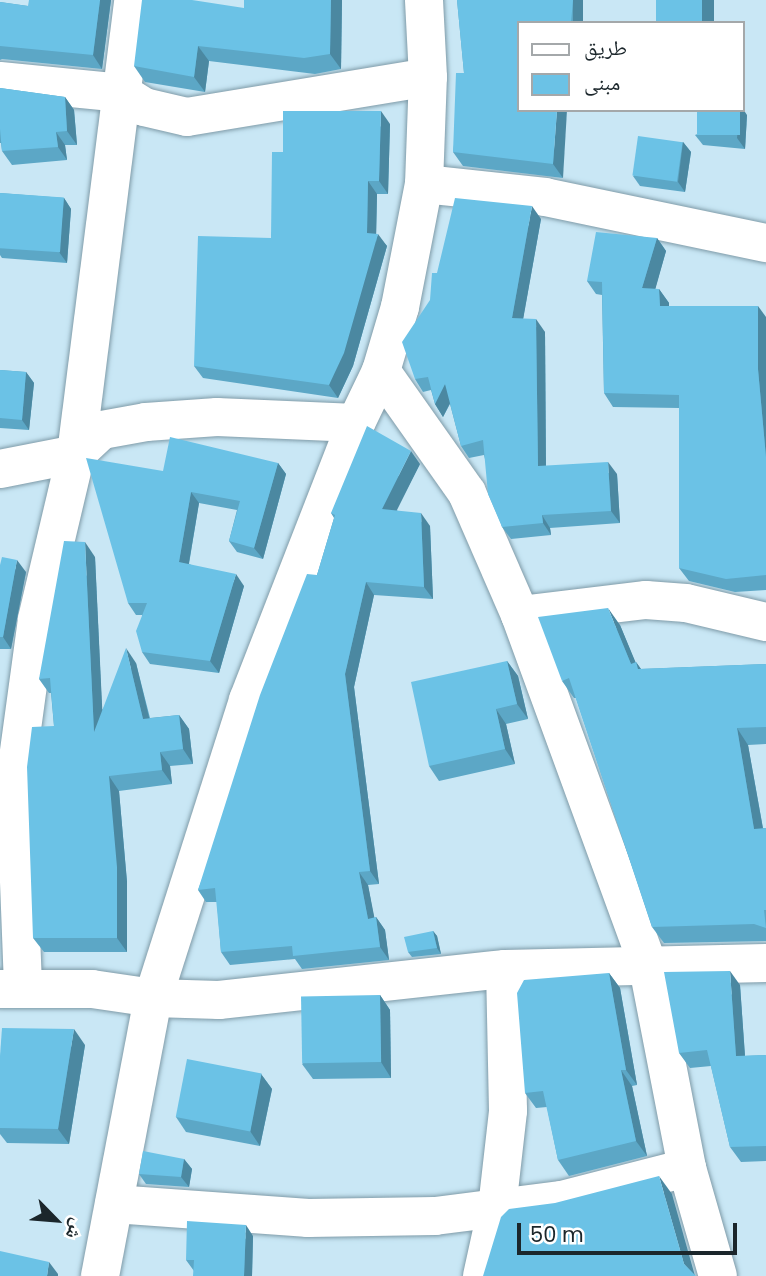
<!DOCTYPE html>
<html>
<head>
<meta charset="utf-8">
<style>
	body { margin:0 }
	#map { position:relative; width:766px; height:1276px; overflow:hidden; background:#c9e7f5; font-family:Poppins,"Noto Naskh Arabic",sans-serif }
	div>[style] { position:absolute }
	.roads { filter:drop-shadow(0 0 2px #7f9ba8) drop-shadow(0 0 2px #7f9ba8) }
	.minor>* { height:38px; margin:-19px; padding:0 19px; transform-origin:19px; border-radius:19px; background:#fff }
	.wall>* { inset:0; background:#5ca7c6 }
	.shaded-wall>* { inset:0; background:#4b88a1; transform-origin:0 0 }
	.building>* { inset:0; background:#6bc2e6; transform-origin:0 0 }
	span { translate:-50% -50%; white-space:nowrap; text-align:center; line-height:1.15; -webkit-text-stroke:6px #fff; paint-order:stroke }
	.legend { position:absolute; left:517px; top:21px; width:228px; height:91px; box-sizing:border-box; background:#fff; border:2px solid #a4a8aa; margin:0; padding:9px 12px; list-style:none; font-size:21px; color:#1b262b }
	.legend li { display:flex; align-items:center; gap:14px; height:35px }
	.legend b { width:35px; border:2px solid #a4a8aa }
	.north { position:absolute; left:21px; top:1185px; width:70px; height:70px; -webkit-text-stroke:5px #fff; paint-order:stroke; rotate:115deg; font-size:19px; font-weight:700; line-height:28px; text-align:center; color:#1b262b }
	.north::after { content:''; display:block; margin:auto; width:24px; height:32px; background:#1b262b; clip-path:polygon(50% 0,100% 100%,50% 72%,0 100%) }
	.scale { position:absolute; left:517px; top:1223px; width:220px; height:32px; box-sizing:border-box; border:4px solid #1b262b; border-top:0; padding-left:9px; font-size:21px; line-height:24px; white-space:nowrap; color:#1b262b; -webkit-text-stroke:5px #fff; paint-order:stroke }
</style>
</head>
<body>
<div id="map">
	<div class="roads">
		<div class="minor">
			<i style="left:0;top:81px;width:123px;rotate:5.6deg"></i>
			<i style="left:122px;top:93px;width:26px;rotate:32deg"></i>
			<i style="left:144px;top:107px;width:44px;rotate:13.1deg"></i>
			<i style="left:187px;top:117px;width:244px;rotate:-9.4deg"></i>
			<i style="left:424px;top:184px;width:122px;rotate:6.1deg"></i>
			<i style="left:545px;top:197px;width:226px;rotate:11.8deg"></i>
			<i style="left:381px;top:371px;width:149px;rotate:54.8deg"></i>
			<i style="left:467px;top:493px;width:133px;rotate:66.5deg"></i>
			<i style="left:520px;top:615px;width:370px;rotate:69.9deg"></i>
			<i style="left:647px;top:962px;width:210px;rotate:79deg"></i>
			<i style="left:687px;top:1168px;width:112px;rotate:74deg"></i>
			<i style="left:0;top:469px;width:77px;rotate:-11.2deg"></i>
			<i style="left:76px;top:454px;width:35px;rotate:-43deg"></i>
			<i style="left:102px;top:430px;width:45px;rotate:-10.3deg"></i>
			<i style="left:146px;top:422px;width:71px;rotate:-4deg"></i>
			<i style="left:217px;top:417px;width:139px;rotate:2.5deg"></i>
			<i style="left:520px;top:615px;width:127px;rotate:-6.8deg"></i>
			<i style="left:646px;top:600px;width:40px;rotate:4.3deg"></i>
			<i style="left:686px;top:603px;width:82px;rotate:13.4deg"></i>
			<i style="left:23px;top:986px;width:206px;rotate:-92.2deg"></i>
			<i style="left:15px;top:780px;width:162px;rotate:-82.2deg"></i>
			<i style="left:37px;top:619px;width:170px;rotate:-76.7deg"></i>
			<i style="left:76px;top:454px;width:458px;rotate:-82.8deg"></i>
			<i style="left:0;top:989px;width:92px"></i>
			<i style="left:92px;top:989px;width:62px;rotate:8.4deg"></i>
			<i style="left:153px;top:998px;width:66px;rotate:1.7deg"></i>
			<i style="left:219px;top:1000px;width:288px;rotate:-6.2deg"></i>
			<i style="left:505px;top:969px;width:261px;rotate:-1.3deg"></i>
			<i style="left:114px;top:1204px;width:195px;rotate:4.1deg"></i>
			<i style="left:308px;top:1218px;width:127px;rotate:-0.9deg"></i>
			<i style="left:435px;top:1216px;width:128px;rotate:-7.2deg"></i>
			<i style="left:562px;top:1200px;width:129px;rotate:-14.4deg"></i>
			<i style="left:100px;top:1276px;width:283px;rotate:-79.2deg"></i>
			<i style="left:153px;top:998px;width:313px;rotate:-72.3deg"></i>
			<i style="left:248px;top:700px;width:297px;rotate:-68.7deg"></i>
			<i style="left:356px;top:423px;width:58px;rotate:-64.3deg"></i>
			<i style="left:381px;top:371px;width:67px;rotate:-73.5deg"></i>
			<i style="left:400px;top:307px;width:125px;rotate:-79deg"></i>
			<i style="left:424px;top:184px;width:107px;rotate:-87.9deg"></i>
			<i style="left:428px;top:77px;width:77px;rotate:-93deg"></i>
			<i style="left:482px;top:1276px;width:70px;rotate:-77.6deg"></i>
			<i style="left:497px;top:1208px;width:98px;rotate:-83.5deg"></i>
			<i style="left:508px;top:1111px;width:142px;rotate:-91.2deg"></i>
		</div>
	</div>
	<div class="wall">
		<i style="clip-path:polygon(111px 0,102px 69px,2px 59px,0 60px,0 2px,28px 6px)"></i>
		<i style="clip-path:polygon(342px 0,341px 69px,315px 74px,209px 61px,205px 92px,145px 82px,134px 66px,244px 8px)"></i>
		<i style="clip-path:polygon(457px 0,583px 0,582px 23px,519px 23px,563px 178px,463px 166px,453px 152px,464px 73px)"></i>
		<i style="clip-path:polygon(0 88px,65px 97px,74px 110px,77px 145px,65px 145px,67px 160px,12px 165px,2px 151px,1px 143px,0 143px)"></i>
		<i style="clip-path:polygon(747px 115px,745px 149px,703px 145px,695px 135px)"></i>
		<i style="clip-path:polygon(390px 124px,388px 194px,377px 194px,376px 234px,387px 246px,353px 366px,338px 398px,203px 378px,194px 366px,271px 238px,283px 152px)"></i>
		<i style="clip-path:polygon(683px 142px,691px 152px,685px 192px,640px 186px,633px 176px)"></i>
		<i style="clip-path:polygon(0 193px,64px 198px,71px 209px,67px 263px,2px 258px,0 255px)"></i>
		<i style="clip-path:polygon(541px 219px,523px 319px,545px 332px,546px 466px,617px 474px,620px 523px,550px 528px,551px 535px,511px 539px,502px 527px,484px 455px,469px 458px,461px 446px,450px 404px,443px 417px,435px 404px,431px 390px,423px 392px,415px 379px,437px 273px)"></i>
		<i style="clip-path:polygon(657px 238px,666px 251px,655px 289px,659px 289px,669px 303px,669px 306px,766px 317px,766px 590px,735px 592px,689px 581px,679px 568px,679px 408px,613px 407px,604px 393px,602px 295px,596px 294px,587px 281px)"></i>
		<i style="clip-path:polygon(0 370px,26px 372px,34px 383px,29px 430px,0 428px)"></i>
		<i style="clip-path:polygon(278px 463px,286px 474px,263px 559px,237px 552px,229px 541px,237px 510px,199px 503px,189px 564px,244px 586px,219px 673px,150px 664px,142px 652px,142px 615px,136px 615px,128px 603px,163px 471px)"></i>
		<i style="clip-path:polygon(420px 464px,396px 510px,430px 526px,433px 599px,374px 595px,354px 687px,379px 884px,368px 885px,374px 918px,376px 917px,385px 930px,389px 960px,302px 969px,295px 959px,230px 965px,221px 952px,217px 902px,206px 902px,198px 890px,317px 575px,334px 518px,331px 513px)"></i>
		<i style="clip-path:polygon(95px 557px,102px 710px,136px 663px,150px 718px,179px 715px,189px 729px,193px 764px,170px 766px,172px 784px,119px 791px,127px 882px,127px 952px,44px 952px,33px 938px,54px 726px,51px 693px,49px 693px,39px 679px)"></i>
		<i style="clip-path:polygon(0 565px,26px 572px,11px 649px,0 649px)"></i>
		<i style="clip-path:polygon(620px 625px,635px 662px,636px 662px,641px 669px,766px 664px,766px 744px,748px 745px,763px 828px,766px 828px,766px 941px,664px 943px,652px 927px,576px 698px,574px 698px,562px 681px)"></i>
		<i style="clip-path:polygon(507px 661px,518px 676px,528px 719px,506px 724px,515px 764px,439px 781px,429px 766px)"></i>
		<i style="clip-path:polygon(433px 931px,437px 936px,441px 954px,412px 957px,408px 952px)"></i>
		<i style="clip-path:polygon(609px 973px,620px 988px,637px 1085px,632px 1086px,647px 1156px,569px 1176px,558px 1160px,547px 1107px,536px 1108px,525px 1093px)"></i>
		<i style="clip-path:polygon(740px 985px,745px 1056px,766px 1055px,766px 1161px,741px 1162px,730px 1147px,711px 1066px,690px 1068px,679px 1053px)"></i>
		<i style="clip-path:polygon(380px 995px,390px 1010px,391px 1078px,313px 1079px,302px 1064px)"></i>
		<i style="clip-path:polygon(85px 1045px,69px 1144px,7px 1143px,0 1134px,0 1056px)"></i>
		<i style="clip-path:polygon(261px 1074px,272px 1089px,260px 1146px,186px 1132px,176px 1117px)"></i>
		<i style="clip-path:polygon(184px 1159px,192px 1169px,189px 1187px,146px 1184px,139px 1174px)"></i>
		<i style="clip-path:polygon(253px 1236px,252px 1276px,194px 1276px,194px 1271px,186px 1260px)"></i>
	</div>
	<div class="shaded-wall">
		<i style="clip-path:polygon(100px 0,111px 0,102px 69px,93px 55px)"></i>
		<i style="clip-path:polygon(331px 0,342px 0,341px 69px,330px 54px)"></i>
		<i style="left:573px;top:0;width:10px;height:23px"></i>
		<i style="left:702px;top:0;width:12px;height:23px"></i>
		<i style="clip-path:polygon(198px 46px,209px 61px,205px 92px,194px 77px)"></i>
		<i style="clip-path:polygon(65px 97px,74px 110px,77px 145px,67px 131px)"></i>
		<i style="clip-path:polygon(743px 109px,747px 115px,745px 149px,737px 138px,740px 110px)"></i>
		<i style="clip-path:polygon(557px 110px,567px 110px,563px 178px,553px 164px)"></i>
		<i style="clip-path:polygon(381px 111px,390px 124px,388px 194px,379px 181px)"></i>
		<i style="clip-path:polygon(56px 132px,65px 145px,67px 160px,58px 147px)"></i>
		<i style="clip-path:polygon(683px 142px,691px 152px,685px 192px,678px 182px)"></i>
		<i style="clip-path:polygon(368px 181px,377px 194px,376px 242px,378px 234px,387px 246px,353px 366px,338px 398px,329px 385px,367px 233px)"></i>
		<i style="clip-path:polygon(64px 198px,71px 209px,67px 263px,59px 252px)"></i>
		<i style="clip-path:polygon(532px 206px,541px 219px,521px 331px,512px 318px)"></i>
		<i style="clip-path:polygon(657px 238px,666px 251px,652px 301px,642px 288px)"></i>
		<i style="clip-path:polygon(659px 289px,669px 303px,669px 319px,660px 306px)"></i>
		<i style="clip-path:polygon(758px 306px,766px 317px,766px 457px,758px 369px)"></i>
		<i style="clip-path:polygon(536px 319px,545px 332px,546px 479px,538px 466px)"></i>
		<i style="clip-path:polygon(26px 372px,34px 383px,29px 430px,22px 420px)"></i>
		<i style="clip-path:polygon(445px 384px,453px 397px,443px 417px,435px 404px)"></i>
		<i style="clip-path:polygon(411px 451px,420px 464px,391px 522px,382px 509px)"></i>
		<i style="clip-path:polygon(608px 462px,617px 474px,620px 523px,611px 511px)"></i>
		<i style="clip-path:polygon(278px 463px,286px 474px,263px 559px,254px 548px)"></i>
		<i style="clip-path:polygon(191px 492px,199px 503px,187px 574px,179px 562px)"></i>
		<i style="clip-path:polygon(421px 513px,430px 526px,433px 599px,424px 587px)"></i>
		<i style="clip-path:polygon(542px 515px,550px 528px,551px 535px,543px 523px)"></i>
		<i style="clip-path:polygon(85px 542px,95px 557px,104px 746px,94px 732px)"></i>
		<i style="clip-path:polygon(17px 560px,26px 572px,11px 649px,3px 637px)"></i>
		<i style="clip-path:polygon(236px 574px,244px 586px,219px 673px,210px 661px)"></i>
		<i style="clip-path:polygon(366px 582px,374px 595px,354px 687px,379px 884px,370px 871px,345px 674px)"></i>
		<i style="clip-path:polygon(608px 608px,620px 625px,638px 668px,636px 662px,648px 679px,631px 664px)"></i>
		<i style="clip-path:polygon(126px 648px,136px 663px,153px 734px,143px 719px)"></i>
		<i style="clip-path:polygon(507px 661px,518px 676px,528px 719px,517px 704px)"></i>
		<i style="clip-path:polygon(496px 709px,506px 724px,515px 764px,505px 749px)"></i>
		<i style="clip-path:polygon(179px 715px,189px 729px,193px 764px,183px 749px)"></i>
		<i style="clip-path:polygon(737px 728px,748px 745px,766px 846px,754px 829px)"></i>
		<i style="clip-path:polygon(160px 752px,170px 766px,172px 784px,162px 770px)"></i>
		<i style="clip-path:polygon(109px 776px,119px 791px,127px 882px,127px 952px,117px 938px)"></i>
		<i style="clip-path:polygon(359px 872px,368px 885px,377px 931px,368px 919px)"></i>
		<i style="clip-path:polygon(376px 917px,385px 930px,389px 960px,380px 947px)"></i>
		<i style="clip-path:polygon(433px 931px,437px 936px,441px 954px,437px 948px)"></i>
		<i style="clip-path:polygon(730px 971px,740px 985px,746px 1071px,736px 1056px)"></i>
		<i style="clip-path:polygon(609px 973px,620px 988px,637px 1085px,626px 1070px)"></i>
		<i style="clip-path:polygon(380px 995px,390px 1010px,391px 1078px,381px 1062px)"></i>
		<i style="clip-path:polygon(74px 1029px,85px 1045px,69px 1144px,58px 1129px)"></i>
		<i style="clip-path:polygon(621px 1070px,632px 1086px,647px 1156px,636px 1141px)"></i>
		<i style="clip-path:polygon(261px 1074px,272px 1089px,260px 1146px,250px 1131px)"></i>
		<i style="clip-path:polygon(184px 1159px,192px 1169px,189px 1187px,181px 1177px)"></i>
		<i style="clip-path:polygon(659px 1176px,672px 1194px,695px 1276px,684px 1264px)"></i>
		<i style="clip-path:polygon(246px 1225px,253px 1236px,252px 1276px,244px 1276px)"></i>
		<i style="clip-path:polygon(49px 1262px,58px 1274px,58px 1276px,47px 1276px)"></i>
	</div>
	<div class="building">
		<i style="clip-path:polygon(29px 0,100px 0,93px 55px,0 46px,0 2px,28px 6px)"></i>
		<i style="clip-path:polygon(142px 0,192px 0,244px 8px,244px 0,331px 0,330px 54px,304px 58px,198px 46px,194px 77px,134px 66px)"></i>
		<i style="clip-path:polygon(457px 0,573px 0,571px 23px,519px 23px,519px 110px,557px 110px,553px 164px,453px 152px,456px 73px,464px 73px)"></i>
		<i style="left:656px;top:0;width:46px;height:23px"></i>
		<i style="clip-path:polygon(0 88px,65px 97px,67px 131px,56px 132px,58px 147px,2px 151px,0 129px)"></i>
		<i style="left:697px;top:110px;width:43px;height:25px"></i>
		<i style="clip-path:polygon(283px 111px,381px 111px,379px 181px,368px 181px,367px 233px,378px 234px,344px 353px,329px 385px,194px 366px,198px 236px,271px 238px,272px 152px,283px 152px)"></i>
		<i style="left:638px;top:136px;width:45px;height:40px;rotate:8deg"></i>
		<i style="left:0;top:193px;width:64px;height:55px;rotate:4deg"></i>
		<i style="clip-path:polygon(455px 198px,532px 206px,512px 318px,536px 319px,538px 466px,608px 462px,611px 511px,542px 515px,543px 523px,502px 527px,488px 494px,483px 440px,461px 446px,445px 384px,435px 404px,428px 377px,415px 379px,402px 342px,430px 300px,432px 273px,437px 273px)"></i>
		<i style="clip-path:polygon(596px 232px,657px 238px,642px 288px,659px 289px,660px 306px,758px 306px,758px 369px,766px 457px,766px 575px,726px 579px,679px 568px,679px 395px,604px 393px,602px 282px,587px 281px)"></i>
		<i style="clip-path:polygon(0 370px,26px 372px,22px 420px,0 418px)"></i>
		<i style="clip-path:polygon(367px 426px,411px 451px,382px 509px,421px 513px,424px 587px,366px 582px,345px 674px,370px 871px,359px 872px,368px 919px,376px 917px,380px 947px,293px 956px,292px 946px,221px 952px,215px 888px,198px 890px,260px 695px,307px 574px,317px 575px,335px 515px,331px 513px)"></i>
		<i style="clip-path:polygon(170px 437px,278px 463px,254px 548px,229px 541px,240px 501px,191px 492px,179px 562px,236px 574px,210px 661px,142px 652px,136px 631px,147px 603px,128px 603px,86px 458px,163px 471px)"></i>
		<i style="clip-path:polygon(64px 541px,85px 542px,94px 732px,126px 648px,143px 719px,179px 715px,183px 749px,160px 752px,162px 770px,109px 776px,117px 867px,117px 938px,33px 938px,27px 767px,32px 727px,54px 726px,50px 678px,39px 679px)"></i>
		<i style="clip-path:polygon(2px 557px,17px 560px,3px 637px,0 637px,0 565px)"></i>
		<i style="clip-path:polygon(608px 608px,631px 664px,636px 662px,638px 669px,766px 664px,766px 727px,737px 728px,754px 829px,766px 828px,766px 910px,764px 910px,766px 928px,754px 924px,652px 927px,569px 678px,562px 681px,538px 617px)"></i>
		<i style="clip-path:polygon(507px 661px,517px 704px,496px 709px,505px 749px,429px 766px,411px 682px)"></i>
		<i style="clip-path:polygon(433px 931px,437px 948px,408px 952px,404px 937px)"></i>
		<i style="clip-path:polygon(730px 971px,736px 1056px,766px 1055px,766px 1146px,730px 1147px,707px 1050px,679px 1053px,664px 972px)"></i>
		<i style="clip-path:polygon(609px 973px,626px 1070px,621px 1070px,636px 1141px,558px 1160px,543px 1091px,525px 1093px,517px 993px,524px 980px)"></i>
		<i style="left:380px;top:995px;width:67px;height:79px;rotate:89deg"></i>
		<i style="clip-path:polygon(2px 1028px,74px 1029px,58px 1129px,0 1128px,0 1056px)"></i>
		<i style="left:187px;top:1059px;width:76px;height:59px;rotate:11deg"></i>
		<i style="clip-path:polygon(143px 1151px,184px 1159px,181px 1177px,139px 1174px)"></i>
		<i style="clip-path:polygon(659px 1176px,684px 1264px,696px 1276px,483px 1276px,501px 1217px,509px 1209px,555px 1203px)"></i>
		<i style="clip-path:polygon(187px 1221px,246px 1225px,244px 1276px,193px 1276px,194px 1260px,186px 1260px)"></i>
		<i style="clip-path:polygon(0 1251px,49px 1262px,47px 1276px,0 1276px)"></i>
	</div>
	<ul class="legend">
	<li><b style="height:9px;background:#fff"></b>طريق</li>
	<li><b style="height:19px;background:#6bc2e6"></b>مبنى</li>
	</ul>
	<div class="north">ش</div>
	<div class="scale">50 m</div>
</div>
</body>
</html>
